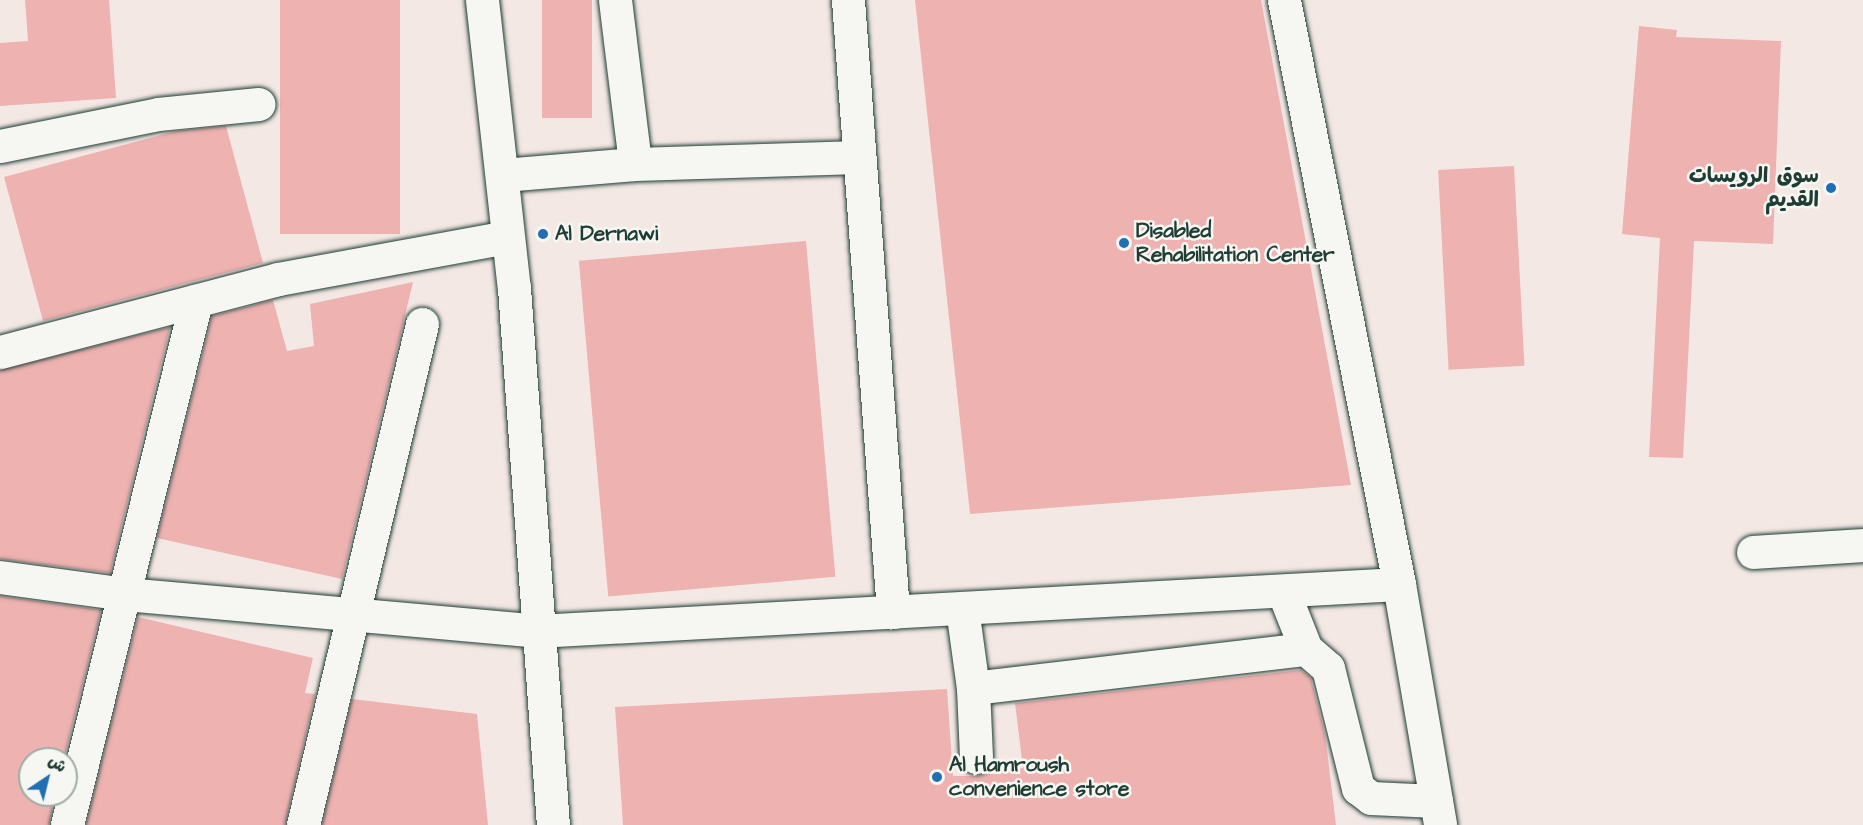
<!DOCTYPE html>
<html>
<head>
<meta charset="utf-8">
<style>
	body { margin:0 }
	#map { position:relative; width:1863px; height:825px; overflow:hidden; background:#f4e8e5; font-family:"Architects Daughter","Playpen Sans Arabic",sans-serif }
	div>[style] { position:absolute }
	.building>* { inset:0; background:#eeb2b1; transform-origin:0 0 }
	.roads { filter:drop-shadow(0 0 2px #1f3d34) drop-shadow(0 0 2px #1f3d34) }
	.minor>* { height:33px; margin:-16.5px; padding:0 16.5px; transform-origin:16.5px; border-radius:16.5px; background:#f6f6f2 }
	.dots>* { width:16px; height:16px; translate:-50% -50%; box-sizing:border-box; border:3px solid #f6f6f2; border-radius:50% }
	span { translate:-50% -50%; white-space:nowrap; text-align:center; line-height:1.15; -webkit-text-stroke:5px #f6f6f2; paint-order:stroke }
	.poi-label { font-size:21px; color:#1f3d34; font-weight:700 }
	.right { translate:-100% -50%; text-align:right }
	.left { translate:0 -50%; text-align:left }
	.north { position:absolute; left:18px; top:747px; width:60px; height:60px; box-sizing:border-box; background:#f6f6f2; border:2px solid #a0aca6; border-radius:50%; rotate:35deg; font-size:16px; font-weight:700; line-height:24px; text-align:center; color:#1f3d34 }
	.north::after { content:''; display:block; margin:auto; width:21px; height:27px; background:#1f6fb2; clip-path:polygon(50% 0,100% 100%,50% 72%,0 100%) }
</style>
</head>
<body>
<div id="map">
	<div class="building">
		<i style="clip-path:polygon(25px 0,109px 0,116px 98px,0 106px,0 43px,28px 41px)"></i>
		<i style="left:280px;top:0;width:120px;height:234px"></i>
		<i style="left:542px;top:0;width:50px;height:118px"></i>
		<i style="clip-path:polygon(915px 0,1261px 0,1351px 485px,970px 514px)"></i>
		<i style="clip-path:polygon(1639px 26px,1677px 30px,1676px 37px,1781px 41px,1773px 244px,1694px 241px,1683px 458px,1649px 457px,1660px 238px,1622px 234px)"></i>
		<i style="clip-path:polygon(226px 126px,263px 263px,43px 321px,4px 177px,176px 131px)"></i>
		<i style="left:1514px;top:166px;width:200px;height:76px;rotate:87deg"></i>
		<i style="left:806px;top:241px;width:337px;height:228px;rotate:85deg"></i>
		<i style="clip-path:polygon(413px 282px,342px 579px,157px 538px,212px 316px,273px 300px,287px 351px,314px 346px,310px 304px)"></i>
		<i style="clip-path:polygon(170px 327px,110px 573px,0 559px,0 370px)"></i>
		<i style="clip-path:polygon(0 596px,101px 610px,64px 759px,30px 759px,30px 795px,55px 795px,49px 825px,0 825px)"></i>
		<i style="clip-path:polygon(138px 617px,313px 658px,305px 693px,315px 694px,285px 825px,86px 825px)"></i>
		<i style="clip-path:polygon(1301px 670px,1311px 678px,1325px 734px,1336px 825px,623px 825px,615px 707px,947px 689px,953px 776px,977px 776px,1023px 768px,1015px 703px)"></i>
		<i style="clip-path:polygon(352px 699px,477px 714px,488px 825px,322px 825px)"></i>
	</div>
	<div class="roads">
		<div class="minor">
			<i style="left:482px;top:0;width:290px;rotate:83.7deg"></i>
			<i style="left:514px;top:288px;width:538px;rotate:85.85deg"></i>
			<i style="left:615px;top:0;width:165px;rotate:83deg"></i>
			<i style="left:848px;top:0;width:614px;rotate:85.79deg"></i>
			<i style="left:1284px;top:0;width:595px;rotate:78.86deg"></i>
			<i style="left:1399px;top:584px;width:244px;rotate:80.3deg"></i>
			<i style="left:0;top:146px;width:161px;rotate:-11.4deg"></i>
			<i style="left:158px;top:114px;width:101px;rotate:-5.7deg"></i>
			<i style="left:503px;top:175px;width:132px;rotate:-4.8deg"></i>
			<i style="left:635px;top:164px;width:224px;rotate:-1.8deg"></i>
			<i style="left:0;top:352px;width:287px;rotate:-14.7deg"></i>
			<i style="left:278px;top:279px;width:233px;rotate:-10.4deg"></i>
			<i style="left:1753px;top:552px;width:110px;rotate:-3.6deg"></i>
			<i style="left:0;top:577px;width:126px;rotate:7.7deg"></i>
			<i style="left:125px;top:594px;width:414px;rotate:5.1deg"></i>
			<i style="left:537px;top:631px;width:863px;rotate:-3.12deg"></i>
			<i style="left:1283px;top:591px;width:62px;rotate:68.4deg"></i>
			<i style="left:962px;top:608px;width:81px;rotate:82.2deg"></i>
			<i style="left:973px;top:688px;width:69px;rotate:87.5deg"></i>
			<i style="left:973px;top:688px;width:335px;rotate:-6.7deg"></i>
			<i style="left:1306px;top:649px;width:29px;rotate:41deg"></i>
			<i style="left:1328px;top:668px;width:124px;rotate:76deg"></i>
			<i style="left:1358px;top:788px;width:16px;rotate:38deg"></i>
			<i style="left:1371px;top:798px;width:65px;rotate:2.6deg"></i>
			<i style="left:67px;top:825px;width:540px;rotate:-76.17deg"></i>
			<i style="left:303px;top:825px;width:515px;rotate:-76.64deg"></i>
		</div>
	</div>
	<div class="dots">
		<i style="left:1831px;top:188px;background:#1f6fb2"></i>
		<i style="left:543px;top:234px;background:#1f6fb2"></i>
		<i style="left:1124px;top:243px;background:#1f6fb2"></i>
		<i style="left:937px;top:777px;background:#1f6fb2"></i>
	</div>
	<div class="poi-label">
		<span class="right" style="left:1819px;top:188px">سوق الرويسات<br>القديم</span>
		<span class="left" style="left:1136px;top:243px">Disabled<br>Rehabilitation Center</span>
		<span class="left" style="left:555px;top:234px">Al Dernawi</span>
		<span class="left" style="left:949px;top:777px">Al Hamroush<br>convenience store</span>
	</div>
	<div class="north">ش</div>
</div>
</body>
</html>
